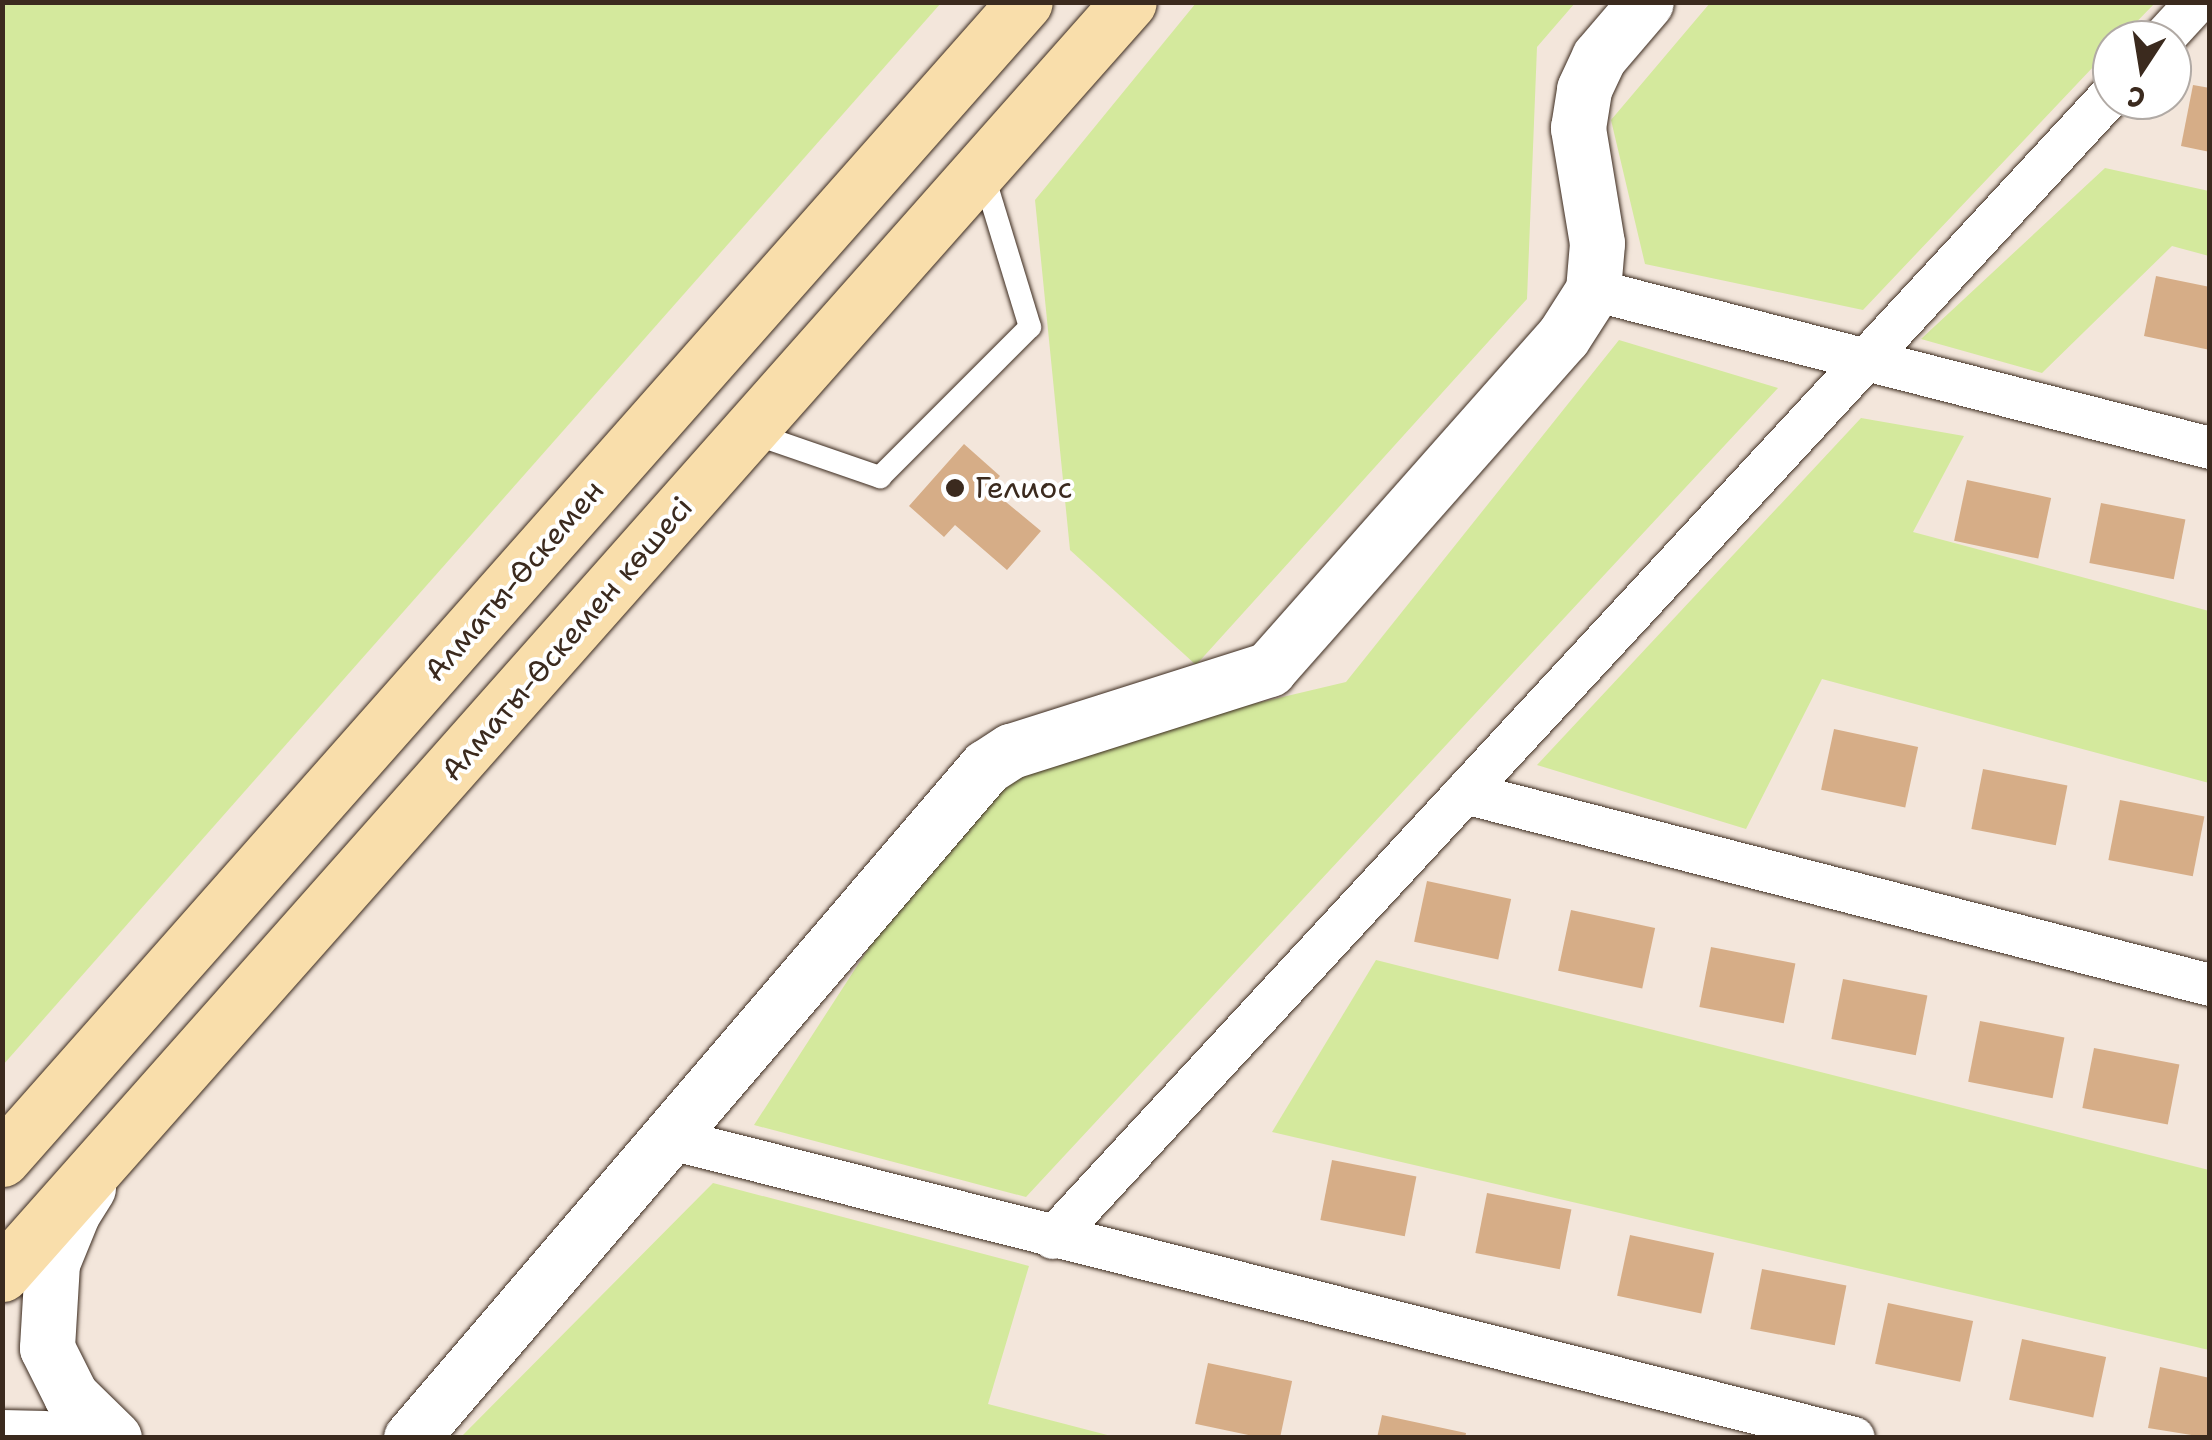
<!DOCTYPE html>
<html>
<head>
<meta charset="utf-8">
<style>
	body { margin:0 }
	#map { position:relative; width:2212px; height:1440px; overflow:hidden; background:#f3e6db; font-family:"Shantell Sans",sans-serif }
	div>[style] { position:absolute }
	.green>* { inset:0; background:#d4e99d }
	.building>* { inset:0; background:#d6ad87; transform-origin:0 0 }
	.roads { filter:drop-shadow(0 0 2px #3b2a1e) drop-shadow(0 0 2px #3b2a1e) }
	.lane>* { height:22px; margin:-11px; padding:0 11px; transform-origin:11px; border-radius:11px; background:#fff }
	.street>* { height:42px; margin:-21px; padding:0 21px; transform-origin:21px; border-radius:21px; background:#fff }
	.secondary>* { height:55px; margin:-27.5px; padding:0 27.5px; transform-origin:27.5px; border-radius:27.5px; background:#fff }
	.highway>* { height:55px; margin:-27.5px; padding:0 27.5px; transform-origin:27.5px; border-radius:27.5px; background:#f9deab }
	.dots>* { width:28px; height:28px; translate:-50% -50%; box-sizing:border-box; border:5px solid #fff; border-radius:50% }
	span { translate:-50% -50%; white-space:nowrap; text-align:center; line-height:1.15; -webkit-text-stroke:8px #fff; paint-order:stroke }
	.poi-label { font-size:30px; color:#3b2a1e }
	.left { translate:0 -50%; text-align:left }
	.street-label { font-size:30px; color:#3b2a1e }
	.frame { position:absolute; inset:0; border:5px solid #3b2a1e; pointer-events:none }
	.north { position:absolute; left:2092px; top:20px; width:100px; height:100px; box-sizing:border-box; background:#fff; border:2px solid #b1aaa5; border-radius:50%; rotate:192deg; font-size:28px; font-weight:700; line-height:40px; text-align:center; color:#3b2a1e }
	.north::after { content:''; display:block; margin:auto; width:35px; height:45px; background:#3b2a1e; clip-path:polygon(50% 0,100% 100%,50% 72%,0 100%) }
</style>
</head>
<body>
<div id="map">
	<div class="green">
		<i style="clip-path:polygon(3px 2px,941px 3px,3px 1065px,2px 3px)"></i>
		<i style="clip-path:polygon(1196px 3px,1575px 3px,1537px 47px,1527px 299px,1196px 665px,1070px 550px,1035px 200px)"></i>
		<i style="clip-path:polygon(1710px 3px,1710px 2px,2155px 3px,2119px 40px,2112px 40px,2112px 47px,1863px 310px,1645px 264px,1611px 120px)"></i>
		<i style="clip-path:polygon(2105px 168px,2209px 191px,2209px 256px,2172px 246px,2042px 373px,1921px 339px)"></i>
		<i style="clip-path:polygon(1619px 340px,1778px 388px,1026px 1197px,754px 1125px,986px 767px,1346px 682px)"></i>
		<i style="clip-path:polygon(1861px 418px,1964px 436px,1913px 532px,2209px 611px,2209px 783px,1822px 679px,1746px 829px,1537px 765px)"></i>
		<i style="clip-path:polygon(1376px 960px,2209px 1170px,2209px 1350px,1272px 1132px)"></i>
		<i style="clip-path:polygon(713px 1183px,1029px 1266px,988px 1404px,1115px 1437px,461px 1437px)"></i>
	</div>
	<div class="building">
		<i style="clip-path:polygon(2193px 85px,2210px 88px,2210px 152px,2181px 146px)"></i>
		<i style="clip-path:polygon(2156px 276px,2210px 287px,2210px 350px,2144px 336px)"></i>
		<i style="clip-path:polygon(964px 444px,1000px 476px,989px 488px,1041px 531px,1007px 570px,955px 525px,944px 537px,909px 506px)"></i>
		<i style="left:1967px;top:480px;width:86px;height:62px;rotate:12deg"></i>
		<i style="left:2101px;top:503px;width:86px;height:61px;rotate:11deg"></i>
		<i style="left:1834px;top:729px;width:86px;height:62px;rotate:12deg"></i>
		<i style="left:1983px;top:769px;width:86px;height:61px;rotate:11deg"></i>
		<i style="left:2120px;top:800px;width:86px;height:61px;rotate:11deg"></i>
		<i style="left:1427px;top:881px;width:86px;height:62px;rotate:12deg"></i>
		<i style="left:1571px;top:910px;width:86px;height:62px;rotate:12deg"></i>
		<i style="left:1711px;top:947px;width:86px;height:61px;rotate:11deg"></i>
		<i style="left:1843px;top:979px;width:86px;height:61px;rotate:11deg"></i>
		<i style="left:1980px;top:1021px;width:86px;height:62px;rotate:11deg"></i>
		<i style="left:2094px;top:1048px;width:87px;height:61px;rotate:11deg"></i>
		<i style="left:1332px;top:1160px;width:86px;height:61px;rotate:11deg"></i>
		<i style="left:1487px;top:1193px;width:86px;height:61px;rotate:11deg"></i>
		<i style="left:1630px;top:1235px;width:86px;height:62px;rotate:12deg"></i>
		<i style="left:1762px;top:1269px;width:86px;height:61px;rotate:11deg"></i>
		<i style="left:1888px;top:1303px;width:87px;height:62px;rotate:12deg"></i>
		<i style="left:2022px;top:1339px;width:86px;height:62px;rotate:12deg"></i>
		<i style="left:1208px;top:1363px;width:86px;height:62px;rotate:12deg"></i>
		<i style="clip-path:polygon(2160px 1367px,2210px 1378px,2210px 1438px,2148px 1428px)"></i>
		<i style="clip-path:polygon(1382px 1415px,1466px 1433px,1465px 1438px,1377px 1438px)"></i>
	</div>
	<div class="roads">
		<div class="lane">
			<i style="left:749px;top:432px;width:139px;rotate:19deg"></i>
			<i style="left:880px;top:477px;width:212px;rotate:-45deg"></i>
			<i style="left:1030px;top:327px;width:161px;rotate:-107deg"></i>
		</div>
		<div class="street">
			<i style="left:2162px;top:40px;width:52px;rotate:-47.4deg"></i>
			<i style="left:1593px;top:290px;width:637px;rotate:14.36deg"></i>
			<i style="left:1465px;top:793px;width:769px;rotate:14.45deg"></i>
			<i style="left:671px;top:1139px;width:1220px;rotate:14.18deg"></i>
			<i style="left:1053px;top:1238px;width:1559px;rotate:-47.21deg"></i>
		</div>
		<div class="secondary">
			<i style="left:88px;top:1188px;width:31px;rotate:122deg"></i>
			<i style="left:72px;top:1214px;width:53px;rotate:112.2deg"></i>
			<i style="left:52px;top:1263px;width:85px;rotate:93.4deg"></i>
			<i style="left:47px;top:1348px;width:54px;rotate:63.4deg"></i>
			<i style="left:71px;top:1396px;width:60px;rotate:44.3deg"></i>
			<i style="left:2px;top:1437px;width:43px;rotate:1.3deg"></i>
			<i style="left:411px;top:1438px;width:884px;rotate:-49.41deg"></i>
			<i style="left:986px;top:767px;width:30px;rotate:-33deg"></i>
			<i style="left:1011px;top:751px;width:271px;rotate:-17.6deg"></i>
			<i style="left:1269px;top:669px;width:443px;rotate:-48.5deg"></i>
			<i style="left:1563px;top:337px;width:56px;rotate:-57.4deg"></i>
			<i style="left:1593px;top:290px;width:47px;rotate:-85.1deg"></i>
			<i style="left:1597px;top:243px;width:117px;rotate:-99.4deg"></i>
			<i style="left:1578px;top:128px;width:39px;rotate:-81deg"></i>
			<i style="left:1584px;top:89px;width:35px;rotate:-65deg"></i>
			<i style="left:1599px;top:57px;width:72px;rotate:-49.5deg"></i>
		</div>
		<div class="highway">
			<i style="left:2px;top:1159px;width:1544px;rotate:-48.52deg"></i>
			<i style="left:2px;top:1274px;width:1699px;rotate:-48.46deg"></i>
		</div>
	</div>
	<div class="dots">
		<i style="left:955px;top:488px;background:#3b2a1e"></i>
	</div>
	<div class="poi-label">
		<span class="left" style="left:975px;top:488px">Гелиос</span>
	</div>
	<div class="street-label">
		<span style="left:514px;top:581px;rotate:-49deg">Алматы-Өскемен</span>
		<span style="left:567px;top:639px;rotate:-49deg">Алматы-Өскемен көшесі</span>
	</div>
	<div class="frame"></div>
	<div class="north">С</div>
</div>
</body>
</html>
